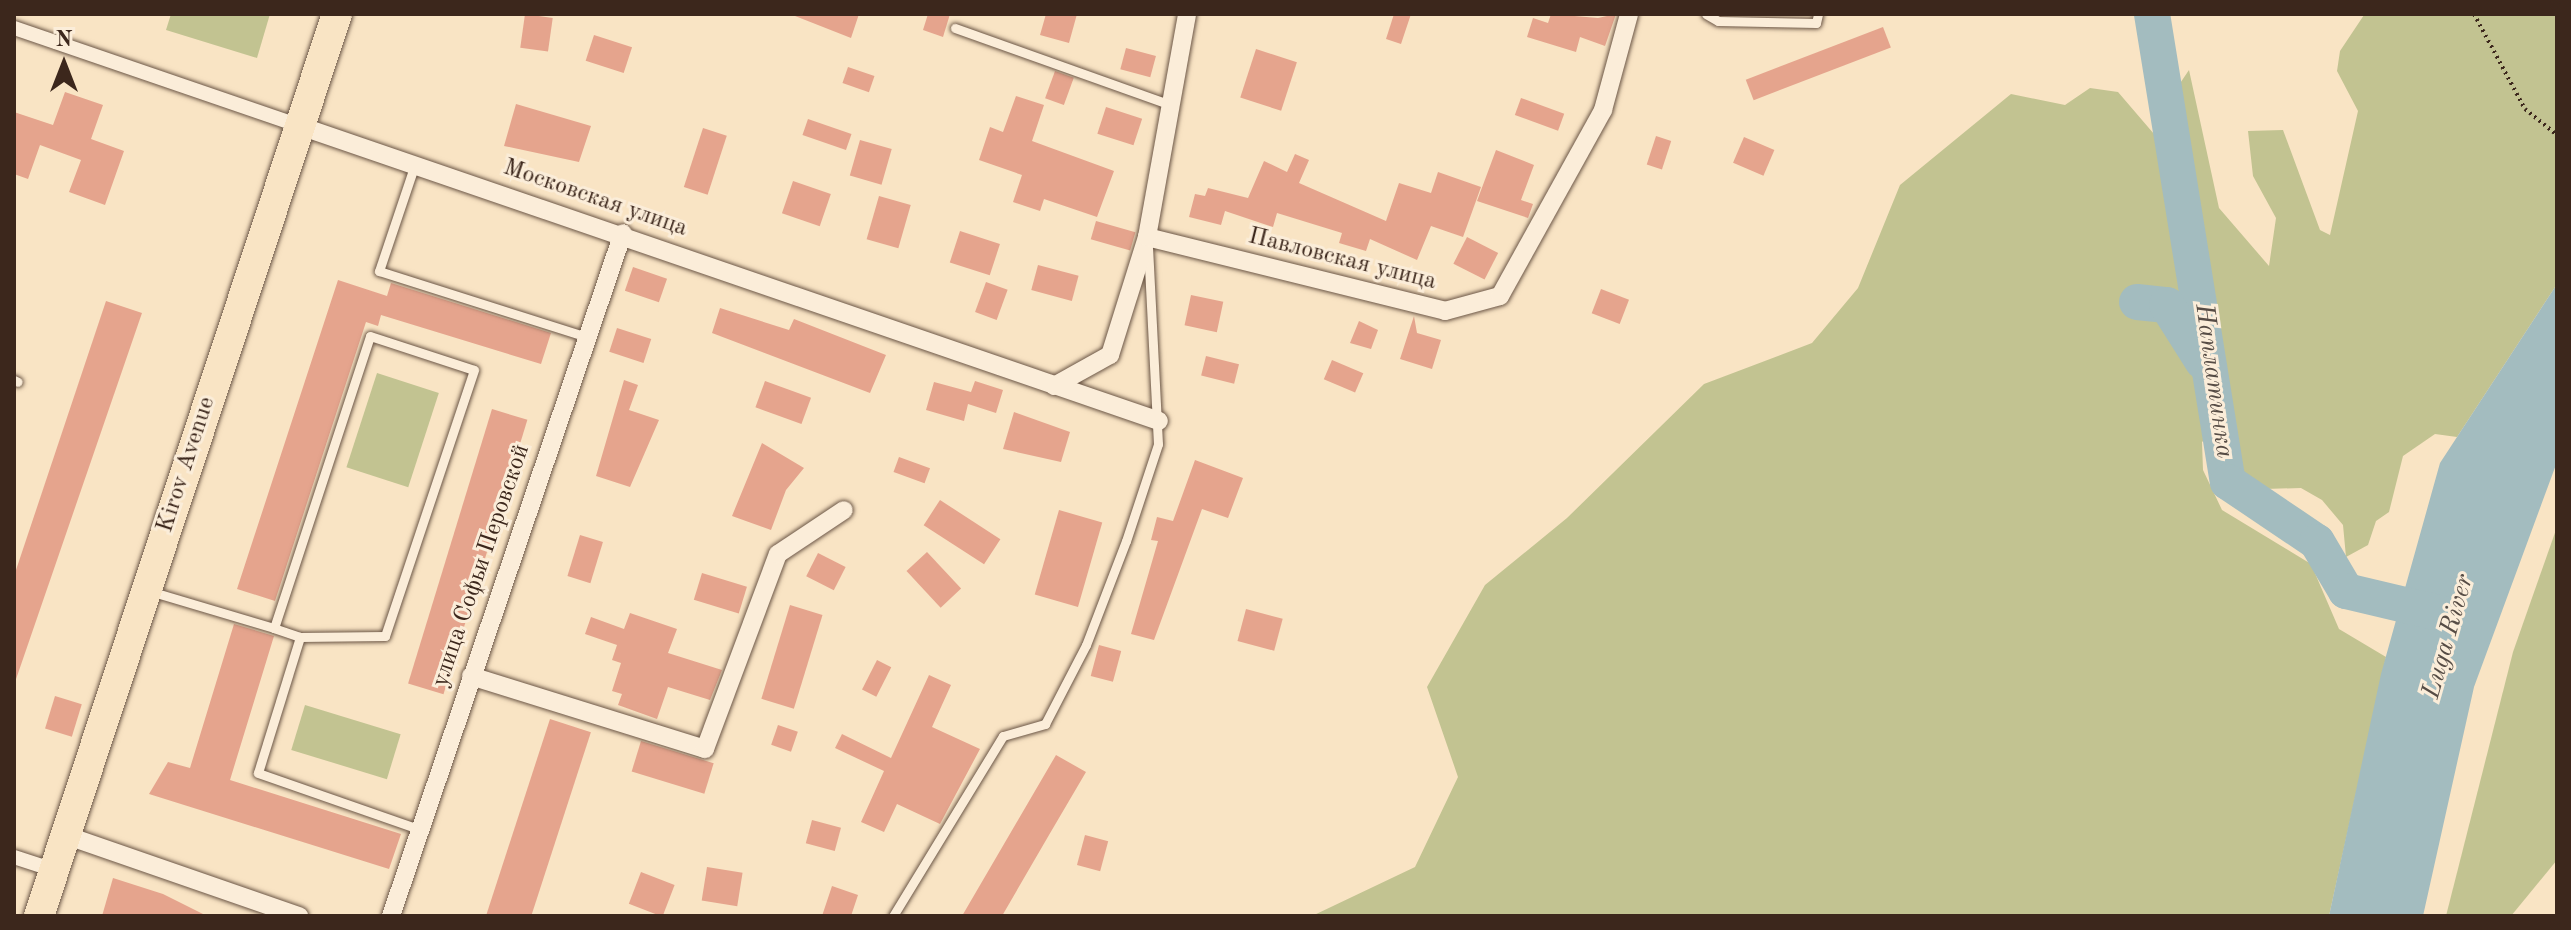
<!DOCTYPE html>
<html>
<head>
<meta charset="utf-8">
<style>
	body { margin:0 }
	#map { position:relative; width:2571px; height:930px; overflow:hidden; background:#f9e4c4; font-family:"Old Standard TT",serif }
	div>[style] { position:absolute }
	.green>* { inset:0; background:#c2c391; transform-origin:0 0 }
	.water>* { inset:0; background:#a3bcbf }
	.river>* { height:36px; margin:-18px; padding:0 18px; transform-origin:18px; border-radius:18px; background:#a3bcbf }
	.building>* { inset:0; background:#e5a48d; transform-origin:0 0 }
	.path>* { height:4px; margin-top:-2px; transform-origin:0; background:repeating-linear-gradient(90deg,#3c271c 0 2px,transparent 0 6px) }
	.roads { filter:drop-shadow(0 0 2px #6b5646) drop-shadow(0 0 2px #6b5646) }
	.service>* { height:9px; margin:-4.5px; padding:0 4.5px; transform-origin:4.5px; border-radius:4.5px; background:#fbedd9 }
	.pedestrian>* { height:14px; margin:-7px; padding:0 7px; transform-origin:7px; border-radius:7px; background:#fbedd9 }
	.minor>* { height:18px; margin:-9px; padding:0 9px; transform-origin:9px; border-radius:9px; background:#fbedd9 }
	.primary>* { height:30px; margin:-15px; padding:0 15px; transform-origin:15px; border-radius:15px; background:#f9e4c4 }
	span { translate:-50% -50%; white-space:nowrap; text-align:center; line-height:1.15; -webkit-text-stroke:6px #fbedd9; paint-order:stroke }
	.street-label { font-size:24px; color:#3c271c }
	.water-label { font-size:26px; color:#564c45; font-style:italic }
	.frame { position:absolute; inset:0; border:16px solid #3c271c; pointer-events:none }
	.north { position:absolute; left:24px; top:24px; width:80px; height:80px; -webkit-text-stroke:6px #fbedd9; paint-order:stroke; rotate:0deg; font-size:22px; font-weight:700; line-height:32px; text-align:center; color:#3c271c }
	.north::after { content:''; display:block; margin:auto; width:28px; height:36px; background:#3c271c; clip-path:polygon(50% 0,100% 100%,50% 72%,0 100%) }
</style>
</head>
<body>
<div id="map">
	<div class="green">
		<i style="clip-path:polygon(171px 14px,270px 14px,257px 58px,166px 30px)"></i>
		<i style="clip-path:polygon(2488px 14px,2557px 14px,2557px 284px,2457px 437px,2435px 434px,2403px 456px,2389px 512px,2376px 521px,2368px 545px,2346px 557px,2343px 525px,2322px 500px,2301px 488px,2264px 489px,2246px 479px,2225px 421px,2202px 442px,2203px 470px,2222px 510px,2311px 564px,2339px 629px,2386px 657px,2329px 916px,1312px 916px,1415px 867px,1458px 777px,1427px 687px,1485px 585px,1567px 518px,1704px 384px,1812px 343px,1858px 288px,1900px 185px,2011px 94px,2065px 105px,2090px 88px,2118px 92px,2172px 155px,2160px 113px,2189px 70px,2219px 208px,2269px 266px,2276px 218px,2253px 176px,2248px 131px,2283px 130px,2320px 230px,2330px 235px,2358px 111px,2337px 71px,2340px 51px,2364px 15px)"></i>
		<i style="left:377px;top:373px;width:65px;height:99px;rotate:18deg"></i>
		<i style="clip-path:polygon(2557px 527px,2557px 860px,2511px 916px,2446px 916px,2513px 652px)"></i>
		<i style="left:305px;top:705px;width:100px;height:47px;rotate:17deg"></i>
	</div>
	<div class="water">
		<i style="clip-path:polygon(2557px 284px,2557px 462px,2474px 687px,2423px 916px,2329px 916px,2381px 674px,2440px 463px)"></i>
	</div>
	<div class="river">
		<i style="left:2152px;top:14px;width:474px;rotate:80.8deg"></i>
		<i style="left:2228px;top:482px;width:107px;rotate:34deg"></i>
		<i style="left:2317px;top:542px;width:57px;rotate:59.4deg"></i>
		<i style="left:2346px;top:591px;width:104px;rotate:13.4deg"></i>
		<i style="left:2137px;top:302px;width:30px;rotate:6deg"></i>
		<i style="left:2167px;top:305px;width:67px;rotate:57.7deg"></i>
	</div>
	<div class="building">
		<i style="left:525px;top:14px;width:28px;height:34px;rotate:8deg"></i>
		<i style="clip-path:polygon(790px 14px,859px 14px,851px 38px)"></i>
		<i style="clip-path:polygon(928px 14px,950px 14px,943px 37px,923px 30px)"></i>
		<i style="clip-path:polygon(1046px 14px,1077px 14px,1069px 43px,1040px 35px)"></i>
		<i style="clip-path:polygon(1394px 14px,1411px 14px,1401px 44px,1386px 39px)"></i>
		<i style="clip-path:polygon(1551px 14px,1598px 18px,1616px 14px,1605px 46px,1580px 37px,1576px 52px,1527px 37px,1533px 18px,1548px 23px)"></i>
		<i style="left:1883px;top:27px;width:22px;height:147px;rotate:69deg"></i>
		<i style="left:594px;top:35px;width:40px;height:27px;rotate:18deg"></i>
		<i style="left:1126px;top:48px;width:31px;height:22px;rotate:15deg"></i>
		<i style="left:1256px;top:49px;width:43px;height:51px;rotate:18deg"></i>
		<i style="left:848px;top:67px;width:28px;height:17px;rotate:19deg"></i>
		<i style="left:1055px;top:71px;width:20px;height:29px;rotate:20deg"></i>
		<i style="clip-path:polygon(65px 92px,103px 105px,91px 139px,124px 151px,105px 205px,69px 192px,81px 160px,40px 145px,28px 179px,14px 174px,14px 112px,53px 125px)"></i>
		<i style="clip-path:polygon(1016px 96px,1044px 105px,1032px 141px,1114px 171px,1097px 217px,1044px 199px,1040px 211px,1013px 202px,1022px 175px,979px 160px,990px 127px,1003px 132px)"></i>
		<i style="left:1521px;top:98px;width:46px;height:18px;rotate:20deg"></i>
		<i style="clip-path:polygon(516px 104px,591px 126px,579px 162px,504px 146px)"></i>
		<i style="left:1106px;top:107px;width:38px;height:28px;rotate:18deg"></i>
		<i style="left:808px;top:119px;width:46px;height:17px;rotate:19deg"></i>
		<i style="left:703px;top:128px;width:25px;height:62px;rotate:18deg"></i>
		<i style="left:1656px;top:136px;width:16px;height:30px;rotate:18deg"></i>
		<i style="left:1744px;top:137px;width:33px;height:28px;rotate:23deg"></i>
		<i style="left:860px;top:140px;width:33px;height:37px;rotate:16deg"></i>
		<i style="clip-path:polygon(1496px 150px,1534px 165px,1521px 200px,1533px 204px,1528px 218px,1477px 201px)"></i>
		<i style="clip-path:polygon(1295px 154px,1309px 160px,1299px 183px,1386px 221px,1399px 183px,1431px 193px,1438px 172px,1481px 187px,1463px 237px,1431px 226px,1417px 260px,1370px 239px,1366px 251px,1339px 243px,1342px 233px,1277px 213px,1273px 227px,1225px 211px,1221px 225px,1189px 217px,1195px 194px,1205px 196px,1208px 188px,1248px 198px,1264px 161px,1287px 172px)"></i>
		<i style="left:793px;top:181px;width:40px;height:34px;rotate:19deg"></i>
		<i style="left:879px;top:196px;width:33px;height:45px;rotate:16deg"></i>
		<i style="left:1096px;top:221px;width:41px;height:19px;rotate:16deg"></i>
		<i style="left:960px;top:231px;width:42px;height:33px;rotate:18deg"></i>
		<i style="left:1467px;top:237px;width:35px;height:30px;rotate:27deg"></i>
		<i style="left:1038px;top:265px;width:42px;height:26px;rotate:15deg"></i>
		<i style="left:633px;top:267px;width:36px;height:25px;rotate:19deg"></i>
		<i style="clip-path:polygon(338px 280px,387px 296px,391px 283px,551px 333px,541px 364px,381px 315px,378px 326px,366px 322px,275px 601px,237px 589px)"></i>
		<i style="left:986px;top:282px;width:23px;height:32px;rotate:20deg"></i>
		<i style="left:1601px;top:289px;width:30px;height:26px;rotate:21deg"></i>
		<i style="left:1191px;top:295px;width:33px;height:31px;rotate:12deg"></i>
		<i style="clip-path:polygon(106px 301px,142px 313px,14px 685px,14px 576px)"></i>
		<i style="clip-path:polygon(720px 308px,789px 330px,794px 319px,886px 355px,870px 393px,712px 333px)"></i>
		<i style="clip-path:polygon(1414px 316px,1417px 333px,1441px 340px,1432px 369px,1400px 359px)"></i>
		<i style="clip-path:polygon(1359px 321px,1378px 330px,1371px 349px,1350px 343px)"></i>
		<i style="left:617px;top:328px;width:36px;height:25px;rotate:18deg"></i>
		<i style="left:1206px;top:356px;width:34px;height:20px;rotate:14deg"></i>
		<i style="left:1332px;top:360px;width:34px;height:21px;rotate:23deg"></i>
		<i style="clip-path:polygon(624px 380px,638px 385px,629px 410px,659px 420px,630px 487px,596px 476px)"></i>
		<i style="left:765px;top:381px;width:49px;height:28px;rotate:20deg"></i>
		<i style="clip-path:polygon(975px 381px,1003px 390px,996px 413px,968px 404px,964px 421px,926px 410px,934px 382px,971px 392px)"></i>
		<i style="left:492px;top:409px;width:37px;height:287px;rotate:17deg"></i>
		<i style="clip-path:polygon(1014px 412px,1070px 432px,1061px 462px,1003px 449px)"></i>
		<i style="clip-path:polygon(762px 443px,804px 468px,786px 490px,771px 530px,732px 516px)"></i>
		<i style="left:899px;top:457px;width:33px;height:16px;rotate:20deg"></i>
		<i style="clip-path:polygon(1195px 460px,1243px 478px,1228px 518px,1202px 509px,1154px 640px,1131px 634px,1158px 541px,1151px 540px,1157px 517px,1173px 521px)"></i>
		<i style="left:940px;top:500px;width:72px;height:30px;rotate:33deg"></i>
		<i style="left:1059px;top:510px;width:45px;height:88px;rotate:16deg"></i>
		<i style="left:580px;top:535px;width:24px;height:43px;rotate:17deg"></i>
		<i style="left:927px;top:552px;width:50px;height:28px;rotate:47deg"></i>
		<i style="left:818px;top:553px;width:31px;height:26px;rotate:27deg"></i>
		<i style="left:702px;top:573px;width:47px;height:28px;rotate:17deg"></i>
		<i style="left:790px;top:605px;width:34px;height:98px;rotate:17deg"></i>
		<i style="left:1246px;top:609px;width:38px;height:33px;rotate:15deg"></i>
		<i style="clip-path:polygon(630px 613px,677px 629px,668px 653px,722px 670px,710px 700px,668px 687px,657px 719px,618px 705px,622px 694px,612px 691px,621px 663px,612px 660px,617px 645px,585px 634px,591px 617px,624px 629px)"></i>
		<i style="clip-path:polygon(234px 624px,274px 636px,230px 780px,401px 834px,389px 869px,149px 794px,168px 762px,190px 768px)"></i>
		<i style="left:1099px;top:645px;width:23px;height:32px;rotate:15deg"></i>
		<i style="left:877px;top:660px;width:16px;height:33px;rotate:27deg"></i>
		<i style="clip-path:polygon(929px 675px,951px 685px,932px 727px,980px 749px,940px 824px,897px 804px,884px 832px,861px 822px,884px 771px,835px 748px,842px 734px,891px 758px)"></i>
		<i style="left:55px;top:696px;width:28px;height:34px;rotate:17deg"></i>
		<i style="left:550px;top:719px;width:43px;height:207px;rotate:18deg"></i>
		<i style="left:778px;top:725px;width:21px;height:21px;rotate:19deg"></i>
		<i style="left:641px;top:741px;width:76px;height:32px;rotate:17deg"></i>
		<i style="clip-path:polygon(1056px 755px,1086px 772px,1049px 835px,1002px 916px,962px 916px)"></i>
		<i style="left:812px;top:820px;width:30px;height:24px;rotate:15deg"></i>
		<i style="left:1085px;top:835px;width:24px;height:31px;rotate:15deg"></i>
		<i style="left:707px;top:867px;width:36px;height:34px;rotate:9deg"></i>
		<i style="left:641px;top:872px;width:36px;height:34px;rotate:21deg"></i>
		<i style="clip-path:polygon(113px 878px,163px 894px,207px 916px,102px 916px)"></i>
		<i style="clip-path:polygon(832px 886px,858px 895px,851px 916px,822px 916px)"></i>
	</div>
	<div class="path">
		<i style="left:2474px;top:14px;width:108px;rotate:61.8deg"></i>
		<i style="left:2525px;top:109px;width:41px;rotate:39.1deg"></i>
	</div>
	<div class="roads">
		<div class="service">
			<i style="left:1706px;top:14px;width:14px;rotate:30deg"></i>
			<i style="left:1718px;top:21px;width:98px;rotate:1.2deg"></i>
			<i style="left:1816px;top:23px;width:9px;rotate:-77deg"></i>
			<i style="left:955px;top:28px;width:224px;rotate:19.6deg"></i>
			<i style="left:415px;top:164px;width:113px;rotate:108.6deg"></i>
			<i style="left:379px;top:271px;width:215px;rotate:17.6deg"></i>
			<i style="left:370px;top:336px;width:109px;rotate:18.1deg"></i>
			<i style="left:474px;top:370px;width:280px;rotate:108.5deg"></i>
			<i style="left:385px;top:636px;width:85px;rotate:179.3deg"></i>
			<i style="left:300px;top:637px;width:28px;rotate:-161deg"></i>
			<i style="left:274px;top:628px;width:307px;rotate:-71.8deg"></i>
			<i style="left:14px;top:380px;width:4px;rotate:27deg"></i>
			<i style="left:153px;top:592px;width:126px;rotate:16.6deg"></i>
			<i style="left:300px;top:637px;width:142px;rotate:107.2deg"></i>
			<i style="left:258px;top:773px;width:170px;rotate:19.2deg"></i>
			<i style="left:893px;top:916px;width:211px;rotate:-58.6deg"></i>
			<i style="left:1003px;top:736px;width:44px;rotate:-15.9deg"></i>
			<i style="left:1045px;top:724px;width:89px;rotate:-62.6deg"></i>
			<i style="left:1086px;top:645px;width:111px;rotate:-69deg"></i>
			<i style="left:1126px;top:541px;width:102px;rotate:-71.7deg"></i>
			<i style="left:1158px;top:444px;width:195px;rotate:-92.9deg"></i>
		</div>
		<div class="pedestrian">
			<i style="left:14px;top:28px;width:302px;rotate:18.9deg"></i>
			<i style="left:14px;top:857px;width:42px;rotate:18deg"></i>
		</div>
		<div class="minor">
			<i style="left:300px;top:126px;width:908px;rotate:18.95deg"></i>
			<i style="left:1147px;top:237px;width:307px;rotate:13.9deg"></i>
			<i style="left:1445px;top:311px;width:57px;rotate:-15.3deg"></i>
			<i style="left:1500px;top:296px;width:213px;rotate:-61deg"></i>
			<i style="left:1603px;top:110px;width:99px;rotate:-74.8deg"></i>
			<i style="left:1054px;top:386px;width:64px;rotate:-29deg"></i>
			<i style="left:1110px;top:355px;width:124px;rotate:-72.6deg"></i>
			<i style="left:1147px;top:237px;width:227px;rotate:-79.8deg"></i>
			<i style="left:471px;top:676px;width:245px;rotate:17.3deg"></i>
			<i style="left:705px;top:749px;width:208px;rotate:-69.5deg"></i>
			<i style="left:778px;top:554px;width:79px;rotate:-33.7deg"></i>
			<i style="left:65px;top:835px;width:248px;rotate:19.1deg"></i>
			<i style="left:391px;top:916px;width:721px;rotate:-71.24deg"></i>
		</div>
		<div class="primary">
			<i style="left:39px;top:916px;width:950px;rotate:-71.72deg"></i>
		</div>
	</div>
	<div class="street-label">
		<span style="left:595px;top:199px;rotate:19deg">Московская улица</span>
		<span style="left:1342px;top:260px;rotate:14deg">Павловская улица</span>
		<span style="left:187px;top:465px;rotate:-72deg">Kirov Avenue</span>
		<span style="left:482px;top:566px;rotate:-71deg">улица Софьи Перовской</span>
	</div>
	<div class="water-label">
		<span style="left:2213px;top:381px;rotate:82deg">Наплатинка</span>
		<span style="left:2449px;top:637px;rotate:-74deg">Luga River</span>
	</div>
	<div class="frame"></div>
	<div class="north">N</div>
</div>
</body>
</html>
